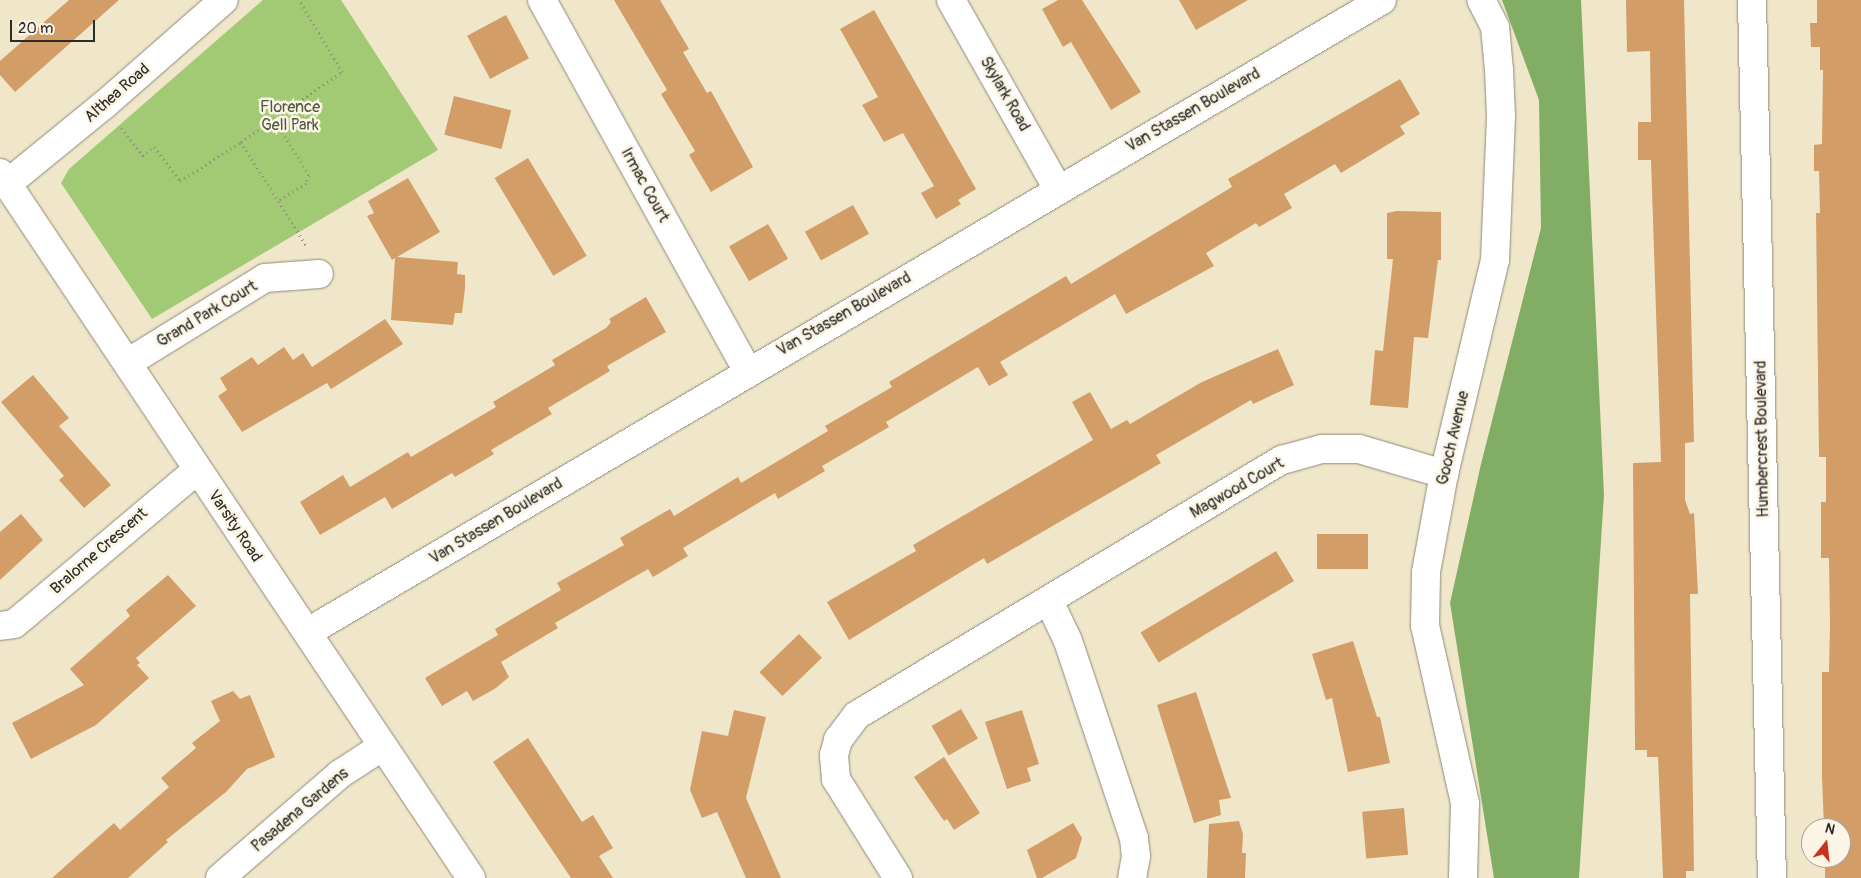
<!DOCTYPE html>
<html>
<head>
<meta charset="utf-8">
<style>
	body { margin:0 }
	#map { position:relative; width:1861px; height:878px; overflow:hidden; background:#f0e7ca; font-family:Pangolin,sans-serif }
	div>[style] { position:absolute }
	.green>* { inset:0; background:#a2c973 }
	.forest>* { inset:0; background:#81ad65 }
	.building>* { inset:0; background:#d29d67; transform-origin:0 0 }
	.path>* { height:3px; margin-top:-1.5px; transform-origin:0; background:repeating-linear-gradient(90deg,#8e897a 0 1px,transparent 0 5px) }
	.roads { filter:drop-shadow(0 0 1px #8e897a) drop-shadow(0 0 1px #8e897a) }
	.minor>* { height:28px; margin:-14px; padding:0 14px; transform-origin:14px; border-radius:14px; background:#fff }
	span { translate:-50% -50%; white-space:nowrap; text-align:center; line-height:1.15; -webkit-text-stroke:5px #fcf5e5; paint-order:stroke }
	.street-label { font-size:16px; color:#2b2b2b }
	.park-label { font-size:16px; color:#4f5a41 }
	.north { position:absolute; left:1801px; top:818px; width:50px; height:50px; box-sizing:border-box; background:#fcf5e5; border:1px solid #a8a49b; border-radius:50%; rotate:16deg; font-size:14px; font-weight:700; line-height:20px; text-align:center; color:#2b2b2b }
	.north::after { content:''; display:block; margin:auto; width:18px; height:22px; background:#c8321e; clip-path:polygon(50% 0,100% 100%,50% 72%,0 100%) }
	.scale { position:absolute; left:10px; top:20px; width:85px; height:22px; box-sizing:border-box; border:2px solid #2b2b2b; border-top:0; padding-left:6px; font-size:15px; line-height:18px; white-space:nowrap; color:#2b2b2b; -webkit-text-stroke:4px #fcf5e5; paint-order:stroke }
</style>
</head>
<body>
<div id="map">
	<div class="green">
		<i style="clip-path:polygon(263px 0,341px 0,438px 150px,152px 319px,61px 183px,69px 169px)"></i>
	</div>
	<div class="forest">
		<i style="clip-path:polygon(1502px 0,1581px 0,1604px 495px,1579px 878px,1494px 878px,1450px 603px,1481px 464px,1541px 228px,1539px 100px)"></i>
	</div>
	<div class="building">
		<i style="clip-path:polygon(69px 0,119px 0,15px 92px,0 75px,0 61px)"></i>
		<i style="clip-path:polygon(614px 0,660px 0,689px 49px,683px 52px,707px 93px,711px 91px,753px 167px,711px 192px,689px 155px,695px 151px,661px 94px,667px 90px)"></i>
		<i style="clip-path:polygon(1058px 0,1082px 0,1141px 92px,1111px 110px,1071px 42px,1063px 47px,1042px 9px)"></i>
		<i style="clip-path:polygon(1179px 0,1248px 0,1196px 30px)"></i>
		<i style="clip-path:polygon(1626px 0,1684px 0,1694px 442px,1685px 443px,1685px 500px,1690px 514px,1694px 513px,1698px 594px,1690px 594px,1694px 871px,1686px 871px,1686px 878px,1663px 878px,1658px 757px,1647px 757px,1647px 750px,1635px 750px,1633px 463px,1661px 462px,1651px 160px,1638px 160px,1638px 122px,1651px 122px,1650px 51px,1627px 52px)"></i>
		<i style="clip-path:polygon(1817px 0,1861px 0,1861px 878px,1825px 878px,1825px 858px,1841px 858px,1841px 828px,1824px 828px,1822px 776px,1822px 672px,1829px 672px,1830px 624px,1829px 558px,1821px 558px,1821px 502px,1826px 502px,1826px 457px,1819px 457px,1816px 213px,1820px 213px,1819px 171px,1814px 171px,1814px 145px,1822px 144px,1823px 70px,1820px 70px,1820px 47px,1811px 47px,1810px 23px,1817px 23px)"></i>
		<i style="clip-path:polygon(874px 10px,976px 189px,958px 200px,961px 204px,936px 219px,921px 193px,934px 186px,903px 133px,884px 142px,862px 105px,878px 97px,840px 29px)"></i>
		<i style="left:506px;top:15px;width:49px;height:44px;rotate:62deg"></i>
		<i style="clip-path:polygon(1400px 79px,1420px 114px,1400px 126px,1405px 134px,1341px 173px,1335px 164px,1284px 194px,1292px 208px,1259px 227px,1256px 223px,1206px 253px,1214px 266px,1126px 314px,1115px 294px,1000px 362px,1008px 375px,989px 386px,978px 367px,886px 422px,889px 427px,822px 466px,825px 471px,778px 499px,775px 493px,683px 548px,688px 556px,653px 577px,648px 569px,555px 623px,558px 628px,501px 662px,509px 677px,496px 688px,473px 701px,467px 691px,442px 706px,425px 678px,498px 635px,495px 629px,561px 590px,557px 583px,624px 545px,620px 538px,670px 509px,674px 516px,738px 477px,741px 483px,828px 431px,825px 426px,892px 387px,889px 382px,1066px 276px,1071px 284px,1232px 187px,1228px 179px)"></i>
		<i style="left:454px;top:96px;width:59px;height:40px;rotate:14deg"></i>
		<i style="left:528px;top:158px;width:114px;height:39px;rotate:59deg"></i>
		<i style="clip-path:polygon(408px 178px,440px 232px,397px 257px,458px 262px,457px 274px,465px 275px,465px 288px,462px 313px,455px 313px,453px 325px,391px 320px,395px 258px,392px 260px,367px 216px,374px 213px,368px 201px)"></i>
		<i style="left:853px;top:205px;width:33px;height:55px;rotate:61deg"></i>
		<i style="clip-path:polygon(1397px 211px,1441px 212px,1441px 260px,1438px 260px,1428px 338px,1414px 337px,1408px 408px,1370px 405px,1375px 350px,1383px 351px,1393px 259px,1387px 259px,1387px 213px)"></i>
		<i style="left:768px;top:224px;width:40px;height:45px;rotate:60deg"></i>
		<i style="clip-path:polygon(646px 297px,666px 332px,607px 366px,610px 371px,548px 408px,552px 414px,491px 450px,494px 454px,455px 477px,452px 473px,392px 509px,385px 497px,320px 535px,300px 502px,343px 475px,350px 487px,408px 452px,411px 457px,496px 407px,493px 402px,555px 365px,552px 360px,606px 328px,611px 322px,609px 319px)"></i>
		<i style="clip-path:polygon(385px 319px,403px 344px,331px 389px,327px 383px,242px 432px,218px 396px,227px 390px,220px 378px,252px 357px,258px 365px,284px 347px,293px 360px,303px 353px,312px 367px)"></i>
		<i style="clip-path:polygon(1278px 349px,1294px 385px,1253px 404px,1251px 400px,1156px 455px,1161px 463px,987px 564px,984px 558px,849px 640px,827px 602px,916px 551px,913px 545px,1093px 440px,1072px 402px,1090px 392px,1111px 429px,1127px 420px,1130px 424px,1202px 382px)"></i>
		<i style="clip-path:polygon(33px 375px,69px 418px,59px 426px,111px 485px,84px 508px,59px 480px,64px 476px,1px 402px)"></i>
		<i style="clip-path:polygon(21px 514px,43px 540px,0 580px,0 532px)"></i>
		<i style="left:1368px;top:534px;width:35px;height:51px;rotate:90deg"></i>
		<i style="left:1276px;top:551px;width:35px;height:158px;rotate:59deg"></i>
		<i style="clip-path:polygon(168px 575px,196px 606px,136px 658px,140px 663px,137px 665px,149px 678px,96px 725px,31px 759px,12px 723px,84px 685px,70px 669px,130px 616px,126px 610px)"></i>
		<i style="left:799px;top:634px;width:33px;height:55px;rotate:46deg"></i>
		<i style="clip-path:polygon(1353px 641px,1377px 717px,1380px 717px,1390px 763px,1348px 772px,1332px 698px,1326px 700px,1312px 654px)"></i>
		<i style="clip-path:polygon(233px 691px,240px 699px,250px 695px,275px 757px,247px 769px,226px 792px,166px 840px,168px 842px,128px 878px,52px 878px,114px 823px,120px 830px,169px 787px,161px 778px,196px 748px,192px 743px,220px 721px,211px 701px)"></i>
		<i style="clip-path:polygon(1196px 692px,1231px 798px,1219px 800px,1221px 815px,1194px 823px,1157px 705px)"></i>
		<i style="left:961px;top:709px;width:34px;height:34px;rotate:60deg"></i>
		<i style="clip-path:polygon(734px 710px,766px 717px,746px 798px,781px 878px,746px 878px,717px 812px,702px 818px,690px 790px,702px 731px,728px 736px)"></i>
		<i style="clip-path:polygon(1022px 710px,1039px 764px,1027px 768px,1031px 781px,1007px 789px,985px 722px)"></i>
		<i style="clip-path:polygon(528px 738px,582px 822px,593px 815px,613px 848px,599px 856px,613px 878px,571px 878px,493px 762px)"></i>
		<i style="clip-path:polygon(944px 757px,980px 813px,954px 830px,947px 819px,944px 821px,914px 777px)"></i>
		<i style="left:1404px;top:808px;width:47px;height:42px;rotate:85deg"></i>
		<i style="clip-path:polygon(1239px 821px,1243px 834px,1242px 853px,1246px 853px,1245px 878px,1207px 878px,1209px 824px)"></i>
		<i style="clip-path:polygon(1073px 823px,1082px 838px,1076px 858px,1042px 878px,1037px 878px,1027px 850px)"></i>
	</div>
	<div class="path">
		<i style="left:274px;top:119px;width:66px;rotate:58deg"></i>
		<i style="left:309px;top:175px;width:9px;rotate:111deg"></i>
		<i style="left:306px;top:183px;width:31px;rotate:147deg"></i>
		<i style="left:121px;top:128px;width:36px;rotate:52deg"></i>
		<i style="left:143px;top:156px;width:14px;rotate:-39deg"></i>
		<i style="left:154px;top:147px;width:43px;rotate:52.6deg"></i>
		<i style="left:180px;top:181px;width:72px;rotate:-32.6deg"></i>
		<i style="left:241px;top:142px;width:124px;rotate:57.8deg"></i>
		<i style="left:241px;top:142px;width:123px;rotate:-34.7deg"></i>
		<i style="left:342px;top:72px;width:84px;rotate:-120.8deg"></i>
	</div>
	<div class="roads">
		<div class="minor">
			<i style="left:542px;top:0;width:424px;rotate:61deg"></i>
			<i style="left:951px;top:0;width:217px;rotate:60.5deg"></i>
			<i style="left:1752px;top:0;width:878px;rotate:88.7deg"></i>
			<i style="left:0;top:173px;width:848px;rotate:56.25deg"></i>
			<i style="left:7px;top:184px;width:125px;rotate:-39.2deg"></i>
			<i style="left:104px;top:105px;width:159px;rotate:-41.2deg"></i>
			<i style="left:129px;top:362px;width:160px;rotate:-31.7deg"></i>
			<i style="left:265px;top:278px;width:54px;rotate:-4.2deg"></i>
			<i style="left:1049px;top:601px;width:44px;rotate:64.6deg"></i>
			<i style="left:1068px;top:641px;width:208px;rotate:71.5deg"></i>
			<i style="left:1134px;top:838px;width:18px;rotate:84deg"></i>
			<i style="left:1136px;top:856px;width:22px;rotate:100deg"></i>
			<i style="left:0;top:626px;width:14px;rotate:-8deg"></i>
			<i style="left:14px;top:624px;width:14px;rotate:-39deg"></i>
			<i style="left:25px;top:615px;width:225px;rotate:-40.1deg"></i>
			<i style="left:308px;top:632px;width:1246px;rotate:-30.47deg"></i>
			<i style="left:220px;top:878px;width:159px;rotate:-40.9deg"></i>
			<i style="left:340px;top:774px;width:51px;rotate:-33.1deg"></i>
			<i style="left:898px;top:878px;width:117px;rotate:-122.1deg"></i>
			<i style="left:836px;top:779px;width:24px;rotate:-95deg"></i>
			<i style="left:834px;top:755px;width:16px;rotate:-75deg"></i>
			<i style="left:838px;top:740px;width:31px;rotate:-53deg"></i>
			<i style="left:857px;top:715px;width:496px;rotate:-31deg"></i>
			<i style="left:1282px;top:460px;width:41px;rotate:-15.4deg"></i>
			<i style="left:1322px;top:449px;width:37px"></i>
			<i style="left:1359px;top:449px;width:89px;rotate:16.4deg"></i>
			<i style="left:1463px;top:878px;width:75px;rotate:-88.5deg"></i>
			<i style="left:1465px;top:803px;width:181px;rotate:-102.7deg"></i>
			<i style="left:1425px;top:626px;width:54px;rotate:-88.9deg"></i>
			<i style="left:1426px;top:572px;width:100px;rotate:-79.6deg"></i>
			<i style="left:1444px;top:474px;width:220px;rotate:-76.6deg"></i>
			<i style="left:1495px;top:260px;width:144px;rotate:-87.6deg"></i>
			<i style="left:1501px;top:116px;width:46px;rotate:-92.5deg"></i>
			<i style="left:1499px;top:70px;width:43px;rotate:-95.3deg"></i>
			<i style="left:1495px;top:27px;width:30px;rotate:-117deg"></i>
		</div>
	</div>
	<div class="street-label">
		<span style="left:117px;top:93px;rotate:-41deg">Althea Road</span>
		<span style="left:1005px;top:94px;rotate:60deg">Skylark Road</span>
		<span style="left:1193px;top:110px;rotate:-30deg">Van Stassen Boulevard</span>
		<span style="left:645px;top:185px;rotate:61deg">Irmac Court</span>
		<span style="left:207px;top:314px;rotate:-31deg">Grand Park Court</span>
		<span style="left:844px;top:314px;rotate:-30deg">Van Stassen Boulevard</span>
		<span style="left:1453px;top:438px;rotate:-77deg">Gooch Avenue</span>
		<span style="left:1762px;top:439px;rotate:-91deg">Humbercrest Boulevard</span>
		<span style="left:1237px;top:488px;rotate:-30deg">Magwood Court</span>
		<span style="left:496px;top:521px;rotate:-31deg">Van Stassen Boulevard</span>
		<span style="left:235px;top:526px;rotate:56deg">Varsity Road</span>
		<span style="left:99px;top:551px;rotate:-41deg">Bralorne Crescent</span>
		<span style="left:300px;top:810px;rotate:-40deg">Pasadena Gardens</span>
	</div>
	<div class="park-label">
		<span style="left:290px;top:116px">Florence<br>Gell Park</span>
	</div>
	<div class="north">N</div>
	<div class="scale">20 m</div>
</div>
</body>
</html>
